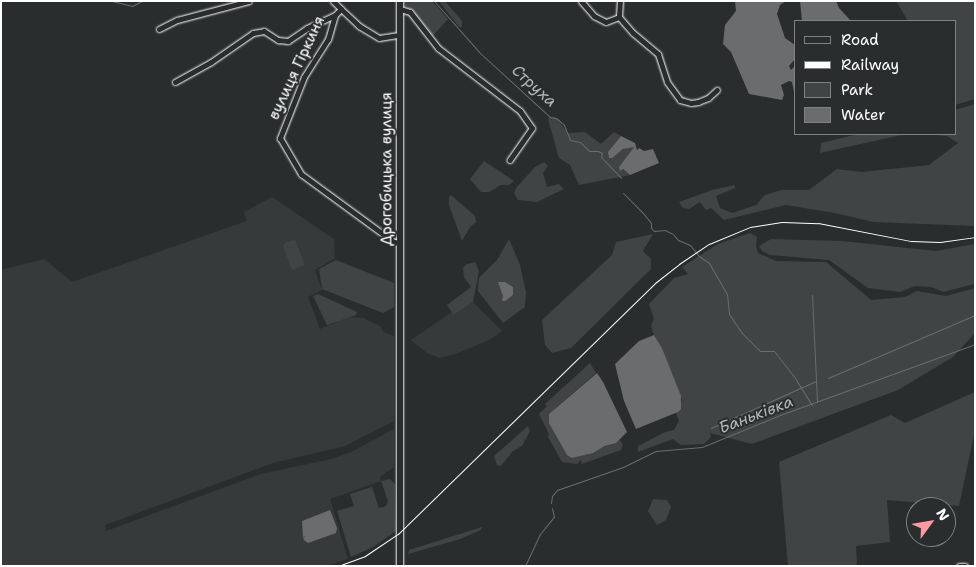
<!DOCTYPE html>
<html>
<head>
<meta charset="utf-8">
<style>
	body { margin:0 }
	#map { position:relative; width:976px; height:567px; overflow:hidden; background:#2a2d2e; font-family:"Shantell Sans",sans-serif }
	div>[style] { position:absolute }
	.built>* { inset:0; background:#373a3b }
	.green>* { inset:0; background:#414445 }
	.water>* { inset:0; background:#6a6c6d }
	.stream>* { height:1px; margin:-0.5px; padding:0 0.5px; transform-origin:0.5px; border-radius:0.5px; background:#6a6c6d }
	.roads { filter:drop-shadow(0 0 1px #fff) drop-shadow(0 0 1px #fff) }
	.minor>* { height:5px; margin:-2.5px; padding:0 2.5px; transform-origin:2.5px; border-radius:2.5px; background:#2a2d2e }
	.tertiary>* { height:6px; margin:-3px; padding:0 3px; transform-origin:3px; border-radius:3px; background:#2a2d2e }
	.rail>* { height:1px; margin:-0.5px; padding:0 0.5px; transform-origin:0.5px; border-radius:0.5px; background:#fff }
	span { translate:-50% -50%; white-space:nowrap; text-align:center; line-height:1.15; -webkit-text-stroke:4px #2a2d2e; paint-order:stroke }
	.street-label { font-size:15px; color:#fff }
	.water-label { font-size:16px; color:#b4b6b6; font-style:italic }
	.frame { position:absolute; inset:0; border:2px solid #fff; pointer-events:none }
	.legend { position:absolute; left:794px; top:20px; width:162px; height:115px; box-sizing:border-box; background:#2a2d2e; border:1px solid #7f8182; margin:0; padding:6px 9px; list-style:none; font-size:15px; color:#fff }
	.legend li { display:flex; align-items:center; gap:10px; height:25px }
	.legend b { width:25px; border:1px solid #7f8182 }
	.north { position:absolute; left:906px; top:497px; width:50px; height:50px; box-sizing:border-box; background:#2a2d2e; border:1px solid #7f8182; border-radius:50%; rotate:58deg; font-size:14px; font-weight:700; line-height:20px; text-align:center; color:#fff }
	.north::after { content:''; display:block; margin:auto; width:18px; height:22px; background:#ff9aa2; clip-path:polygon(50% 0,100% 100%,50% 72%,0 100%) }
</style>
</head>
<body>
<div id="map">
	<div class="built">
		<i style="clip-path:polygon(272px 197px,334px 239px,335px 258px,315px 270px,322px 290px,308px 297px,320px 329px,349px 317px,363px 318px,380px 326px,383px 332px,394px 336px,394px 421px,345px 446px,273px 463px,105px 525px,106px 531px,261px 474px,331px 459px,351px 452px,394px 429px,394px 467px,380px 477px,381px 481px,330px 499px,348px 559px,325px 566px,1px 566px,1px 270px,44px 259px,72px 282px,247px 221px,244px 212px)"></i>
		<i style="clip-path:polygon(473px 302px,502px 331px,491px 339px,458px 353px,440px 358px,427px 353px,411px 340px,452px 312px,455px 315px)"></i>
	</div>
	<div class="green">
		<i style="clip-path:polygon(404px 1px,432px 1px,448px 19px,431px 38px,412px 11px,404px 6px)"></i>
		<i style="clip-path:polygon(439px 1px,445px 1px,462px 21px,462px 27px,459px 27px)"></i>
		<i style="clip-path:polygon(896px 1px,975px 1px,975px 99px,955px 105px,955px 21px,908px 21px)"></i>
		<i style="clip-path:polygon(975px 104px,975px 226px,873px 222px,835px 213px,786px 205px,724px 220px,711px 208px,706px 210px,700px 202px,689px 209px,683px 208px,679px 202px,712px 190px,735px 185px,735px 188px,716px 196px,720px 208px,732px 213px,756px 205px,765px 195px,782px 190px,809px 190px,837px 169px,862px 172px,929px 165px,958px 143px,947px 136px,927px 134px,955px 134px,955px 110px)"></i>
		<i style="clip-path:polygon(550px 117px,556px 118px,568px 133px,585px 132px,601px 144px,614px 132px,621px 136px,612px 147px,615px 153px,629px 147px,634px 147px,619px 167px,630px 175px,579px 185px,570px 165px,559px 158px,548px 119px)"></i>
		<i style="clip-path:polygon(858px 134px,906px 134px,820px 153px,821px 143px)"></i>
		<i style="clip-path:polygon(484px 161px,514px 181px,509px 185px,501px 185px,489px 192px,481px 192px,470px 179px)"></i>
		<i style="clip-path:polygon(544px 162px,548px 166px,543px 173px,547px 187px,559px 184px,564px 189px,537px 202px,518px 200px,514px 193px,516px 188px,535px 167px)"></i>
		<i style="clip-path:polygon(451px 195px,475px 216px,476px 222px,470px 227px,462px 241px,449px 205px,449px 197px)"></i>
		<i style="clip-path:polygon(750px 233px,757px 237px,756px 246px,758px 253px,776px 261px,826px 262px,871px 300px,905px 297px,917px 291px,946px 296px,975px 288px,975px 333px,953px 357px,898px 390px,752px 444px,710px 433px,711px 437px,704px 444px,681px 445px,673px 439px,638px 452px,638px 446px,665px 432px,674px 430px,679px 421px,676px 413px,682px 400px,662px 348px,654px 335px,651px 326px,654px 319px,649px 304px,674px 278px,688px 274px,682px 267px,718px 244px)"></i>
		<i style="clip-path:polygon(653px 234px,643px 251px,651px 259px,651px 269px,571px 348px,552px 353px,545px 345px,542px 320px,612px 255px,616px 242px)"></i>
		<i style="clip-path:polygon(509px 239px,520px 265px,526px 292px,525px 307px,503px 323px,478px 291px,479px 278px,497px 260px)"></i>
		<i style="clip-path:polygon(771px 239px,842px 241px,936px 251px,975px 244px,975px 284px,943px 292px,931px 287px,915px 286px,900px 292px,868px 288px,829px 260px,770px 255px,762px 251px,759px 246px)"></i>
		<i style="clip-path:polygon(295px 240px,305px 265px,292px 270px,283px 246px,286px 242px)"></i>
		<i style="clip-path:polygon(336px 260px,394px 283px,394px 307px,383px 313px,322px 289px,319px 269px)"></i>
		<i style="clip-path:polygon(475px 262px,479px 271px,473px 302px,454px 315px,447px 305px,471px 287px,464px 277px,463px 268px,467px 264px)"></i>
		<i style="clip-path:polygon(318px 294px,357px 312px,356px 315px,327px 325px,313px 296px)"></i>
		<i style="clip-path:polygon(590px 363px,596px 373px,549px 414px,586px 455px,620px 440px,623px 445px,621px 450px,582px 464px,581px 460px,577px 464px,562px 462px,548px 437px,549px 434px,539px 414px,547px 406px,545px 404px)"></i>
		<i style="clip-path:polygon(975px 392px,975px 430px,959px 506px,887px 500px,890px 542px,856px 546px,857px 566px,788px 566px,779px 462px,891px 415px,905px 423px)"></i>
		<i style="clip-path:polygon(528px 426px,530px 431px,522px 446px,513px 451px,501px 466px,497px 465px,494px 456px)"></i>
		<i style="clip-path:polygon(390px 479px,395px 484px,396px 531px,373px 547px,351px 557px,337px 511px,354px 506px,350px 494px,372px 487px,379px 508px,386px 506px,388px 501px,381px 481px)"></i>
		<i style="clip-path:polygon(653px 499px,667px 500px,671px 507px,666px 520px,657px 525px,648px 511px)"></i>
		<i style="clip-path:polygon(482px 527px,481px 530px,460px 539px,408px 554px,409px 550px)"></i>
	</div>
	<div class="water">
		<i style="clip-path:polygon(735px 1px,786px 1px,780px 5px,777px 14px,785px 38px,795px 45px,795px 59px,789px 66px,791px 70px,795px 66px,795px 97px,792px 82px,789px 81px,781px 85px,784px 95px,782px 100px,749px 94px,731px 52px,723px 44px,725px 25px,736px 11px)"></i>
		<i style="clip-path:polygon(800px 1px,836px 1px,839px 8px,851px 21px,802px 21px)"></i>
		<i style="clip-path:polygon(621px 136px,635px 143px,637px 150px,639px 148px,644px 151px,653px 149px,659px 163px,630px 175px,623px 169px,620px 171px,619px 167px,634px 147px,623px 149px,612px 158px,609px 158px,608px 152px)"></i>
		<i style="clip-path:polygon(498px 282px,505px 282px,513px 287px,513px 295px,505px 301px,502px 301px,503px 296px)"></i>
		<i style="clip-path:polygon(654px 335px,662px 348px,681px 396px,681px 409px,678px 412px,636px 429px,624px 401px,615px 364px,639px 341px)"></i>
		<i style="clip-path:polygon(597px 373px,603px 382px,627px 432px,616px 443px,605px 446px,593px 453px,572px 458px,567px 455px,549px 423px,549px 414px)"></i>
		<i style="clip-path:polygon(330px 510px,337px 528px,336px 533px,308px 543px,304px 540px,303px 538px,306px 536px,303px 537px,302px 521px)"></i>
	</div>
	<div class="stream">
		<i style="left:112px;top:1px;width:21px;rotate:14deg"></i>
		<i style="left:132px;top:6px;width:11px;rotate:-27deg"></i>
		<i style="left:434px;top:1px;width:69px;rotate:48.5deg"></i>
		<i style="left:480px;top:53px;width:95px;rotate:42.4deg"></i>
		<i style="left:550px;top:117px;width:6px;rotate:9deg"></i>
		<i style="left:556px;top:118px;width:11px;rotate:41deg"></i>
		<i style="left:564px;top:125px;width:16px;rotate:68deg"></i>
		<i style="left:570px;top:140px;width:10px;rotate:11deg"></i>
		<i style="left:580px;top:142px;width:13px;rotate:45deg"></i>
		<i style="left:589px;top:151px;width:9px"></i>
		<i style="left:598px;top:151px;width:4px;rotate:27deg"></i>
		<i style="left:602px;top:153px;width:4px;rotate:104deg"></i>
		<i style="left:601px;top:157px;width:29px;rotate:46deg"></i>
		<i style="left:623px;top:193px;width:28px;rotate:45deg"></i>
		<i style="left:643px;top:213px;width:13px;rotate:51deg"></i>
		<i style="left:651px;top:223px;width:5px;rotate:90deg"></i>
		<i style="left:651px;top:228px;width:4px;rotate:45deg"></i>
		<i style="left:654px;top:231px;width:11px;rotate:-5deg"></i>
		<i style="left:665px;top:230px;width:9px;rotate:27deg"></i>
		<i style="left:673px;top:234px;width:8px;rotate:50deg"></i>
		<i style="left:678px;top:240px;width:13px;rotate:23deg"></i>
		<i style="left:690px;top:245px;width:14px;rotate:51deg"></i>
		<i style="left:699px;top:256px;width:12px;rotate:35deg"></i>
		<i style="left:709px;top:263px;width:36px;rotate:60deg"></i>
		<i style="left:727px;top:294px;width:20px;rotate:84deg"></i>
		<i style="left:729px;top:314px;width:22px;rotate:56deg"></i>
		<i style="left:741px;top:332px;width:27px;rotate:45deg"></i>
		<i style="left:760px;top:351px;width:14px"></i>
		<i style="left:774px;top:351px;width:34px;rotate:52deg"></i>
		<i style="left:795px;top:378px;width:32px;rotate:58deg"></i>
		<i style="left:812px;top:295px;width:107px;rotate:87.3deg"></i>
		<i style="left:828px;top:378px;width:160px;rotate:-23.2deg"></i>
		<i style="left:711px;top:428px;width:115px;rotate:-24.1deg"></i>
		<i style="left:551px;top:503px;width:7px;rotate:-82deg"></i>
		<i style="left:552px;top:496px;width:8px;rotate:-50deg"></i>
		<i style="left:557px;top:490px;width:70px;rotate:-19.2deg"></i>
		<i style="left:623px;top:467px;width:37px;rotate:-26deg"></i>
		<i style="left:656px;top:451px;width:46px;rotate:-5deg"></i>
		<i style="left:702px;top:447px;width:84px;rotate:-22.3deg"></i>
		<i style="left:780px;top:415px;width:208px;rotate:-20deg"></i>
		<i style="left:525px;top:566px;width:35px;rotate:-65deg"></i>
		<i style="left:540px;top:534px;width:22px;rotate:-51deg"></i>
		<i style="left:554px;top:517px;width:9px;rotate:-103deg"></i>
	</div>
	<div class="roads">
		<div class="minor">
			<i style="left:333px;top:1px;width:11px;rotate:45deg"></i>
			<i style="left:341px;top:9px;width:8px;rotate:135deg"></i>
			<i style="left:335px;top:15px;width:25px;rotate:106deg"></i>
			<i style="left:328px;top:39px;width:45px;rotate:122.3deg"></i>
			<i style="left:304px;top:77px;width:66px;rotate:111.5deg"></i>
			<i style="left:280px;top:138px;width:42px;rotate:59.7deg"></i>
			<i style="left:301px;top:174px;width:115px;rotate:36.2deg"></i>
			<i style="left:394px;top:242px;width:6px;rotate:9deg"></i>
			<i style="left:581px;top:1px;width:20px;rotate:49deg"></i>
			<i style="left:594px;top:16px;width:13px;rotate:27deg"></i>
			<i style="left:606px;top:22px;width:14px;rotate:-21deg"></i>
			<i style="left:620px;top:1px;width:16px;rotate:94deg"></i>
			<i style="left:619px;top:17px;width:21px;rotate:49deg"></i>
			<i style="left:633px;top:33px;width:33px;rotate:40deg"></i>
			<i style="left:658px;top:54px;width:29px;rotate:72deg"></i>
			<i style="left:667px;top:82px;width:22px;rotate:54deg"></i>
			<i style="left:680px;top:100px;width:11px;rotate:15deg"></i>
			<i style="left:691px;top:103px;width:7px;rotate:-8deg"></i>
			<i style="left:698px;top:102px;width:11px;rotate:-22deg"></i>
			<i style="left:708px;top:98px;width:12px;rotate:-42deg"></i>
			<i style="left:341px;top:9px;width:25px;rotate:43deg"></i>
			<i style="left:359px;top:26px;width:23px;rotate:31deg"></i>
			<i style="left:379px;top:38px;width:20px;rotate:-9deg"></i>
			<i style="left:400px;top:9px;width:10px;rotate:17deg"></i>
			<i style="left:410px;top:12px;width:46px;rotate:52.1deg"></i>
			<i style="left:438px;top:48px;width:103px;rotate:37.5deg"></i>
			<i style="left:520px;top:111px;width:21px;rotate:55deg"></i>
			<i style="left:532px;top:128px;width:39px;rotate:125deg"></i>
			<i style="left:159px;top:29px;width:20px;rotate:-27deg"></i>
			<i style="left:177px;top:20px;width:74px;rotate:-14.8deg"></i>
			<i style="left:175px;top:82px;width:41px;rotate:-29.1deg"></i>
			<i style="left:211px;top:62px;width:51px;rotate:-34.6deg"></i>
			<i style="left:253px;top:33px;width:11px;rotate:-10deg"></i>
			<i style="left:264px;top:31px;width:17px;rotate:33deg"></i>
			<i style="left:278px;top:40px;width:10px;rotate:6deg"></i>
			<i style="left:288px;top:41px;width:23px;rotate:-34deg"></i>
			<i style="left:307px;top:28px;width:31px;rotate:-25deg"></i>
			<i style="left:959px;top:566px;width:6px"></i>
		</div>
		<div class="tertiary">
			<i style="left:400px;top:566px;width:565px;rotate:-90deg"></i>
		</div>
	</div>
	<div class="rail">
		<i style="left:338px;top:566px;width:29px;rotate:-20deg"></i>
		<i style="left:365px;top:556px;width:40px;rotate:-34deg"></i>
		<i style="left:398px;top:534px;width:359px;rotate:-44.3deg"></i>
		<i style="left:655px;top:283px;width:31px;rotate:-38deg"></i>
		<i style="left:679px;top:264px;width:36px;rotate:-34deg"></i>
		<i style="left:709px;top:244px;width:44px;rotate:-22.5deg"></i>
		<i style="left:750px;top:227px;width:32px;rotate:-9deg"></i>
		<i style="left:782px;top:222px;width:36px;rotate:2deg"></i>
		<i style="left:818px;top:223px;width:95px;rotate:11deg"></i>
		<i style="left:911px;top:241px;width:29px;rotate:2deg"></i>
		<i style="left:940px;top:242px;width:35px;rotate:-8deg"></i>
	</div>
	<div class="street-label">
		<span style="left:297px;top:68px;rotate:-65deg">вулиця Гіркиня</span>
		<span style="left:387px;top:169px;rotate:-90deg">Дрогобицька вулиця</span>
	</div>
	<div class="water-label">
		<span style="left:534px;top:86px;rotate:42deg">Струха</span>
		<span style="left:756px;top:415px;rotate:-21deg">Баньківка</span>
	</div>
	<div class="frame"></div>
	<ul class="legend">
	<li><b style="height:6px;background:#2a2d2e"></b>Road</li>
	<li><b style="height:6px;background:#fff"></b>Railway</li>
	<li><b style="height:14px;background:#414445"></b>Park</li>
	<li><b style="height:14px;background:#6a6c6d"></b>Water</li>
	</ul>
	<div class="north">N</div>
</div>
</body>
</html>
